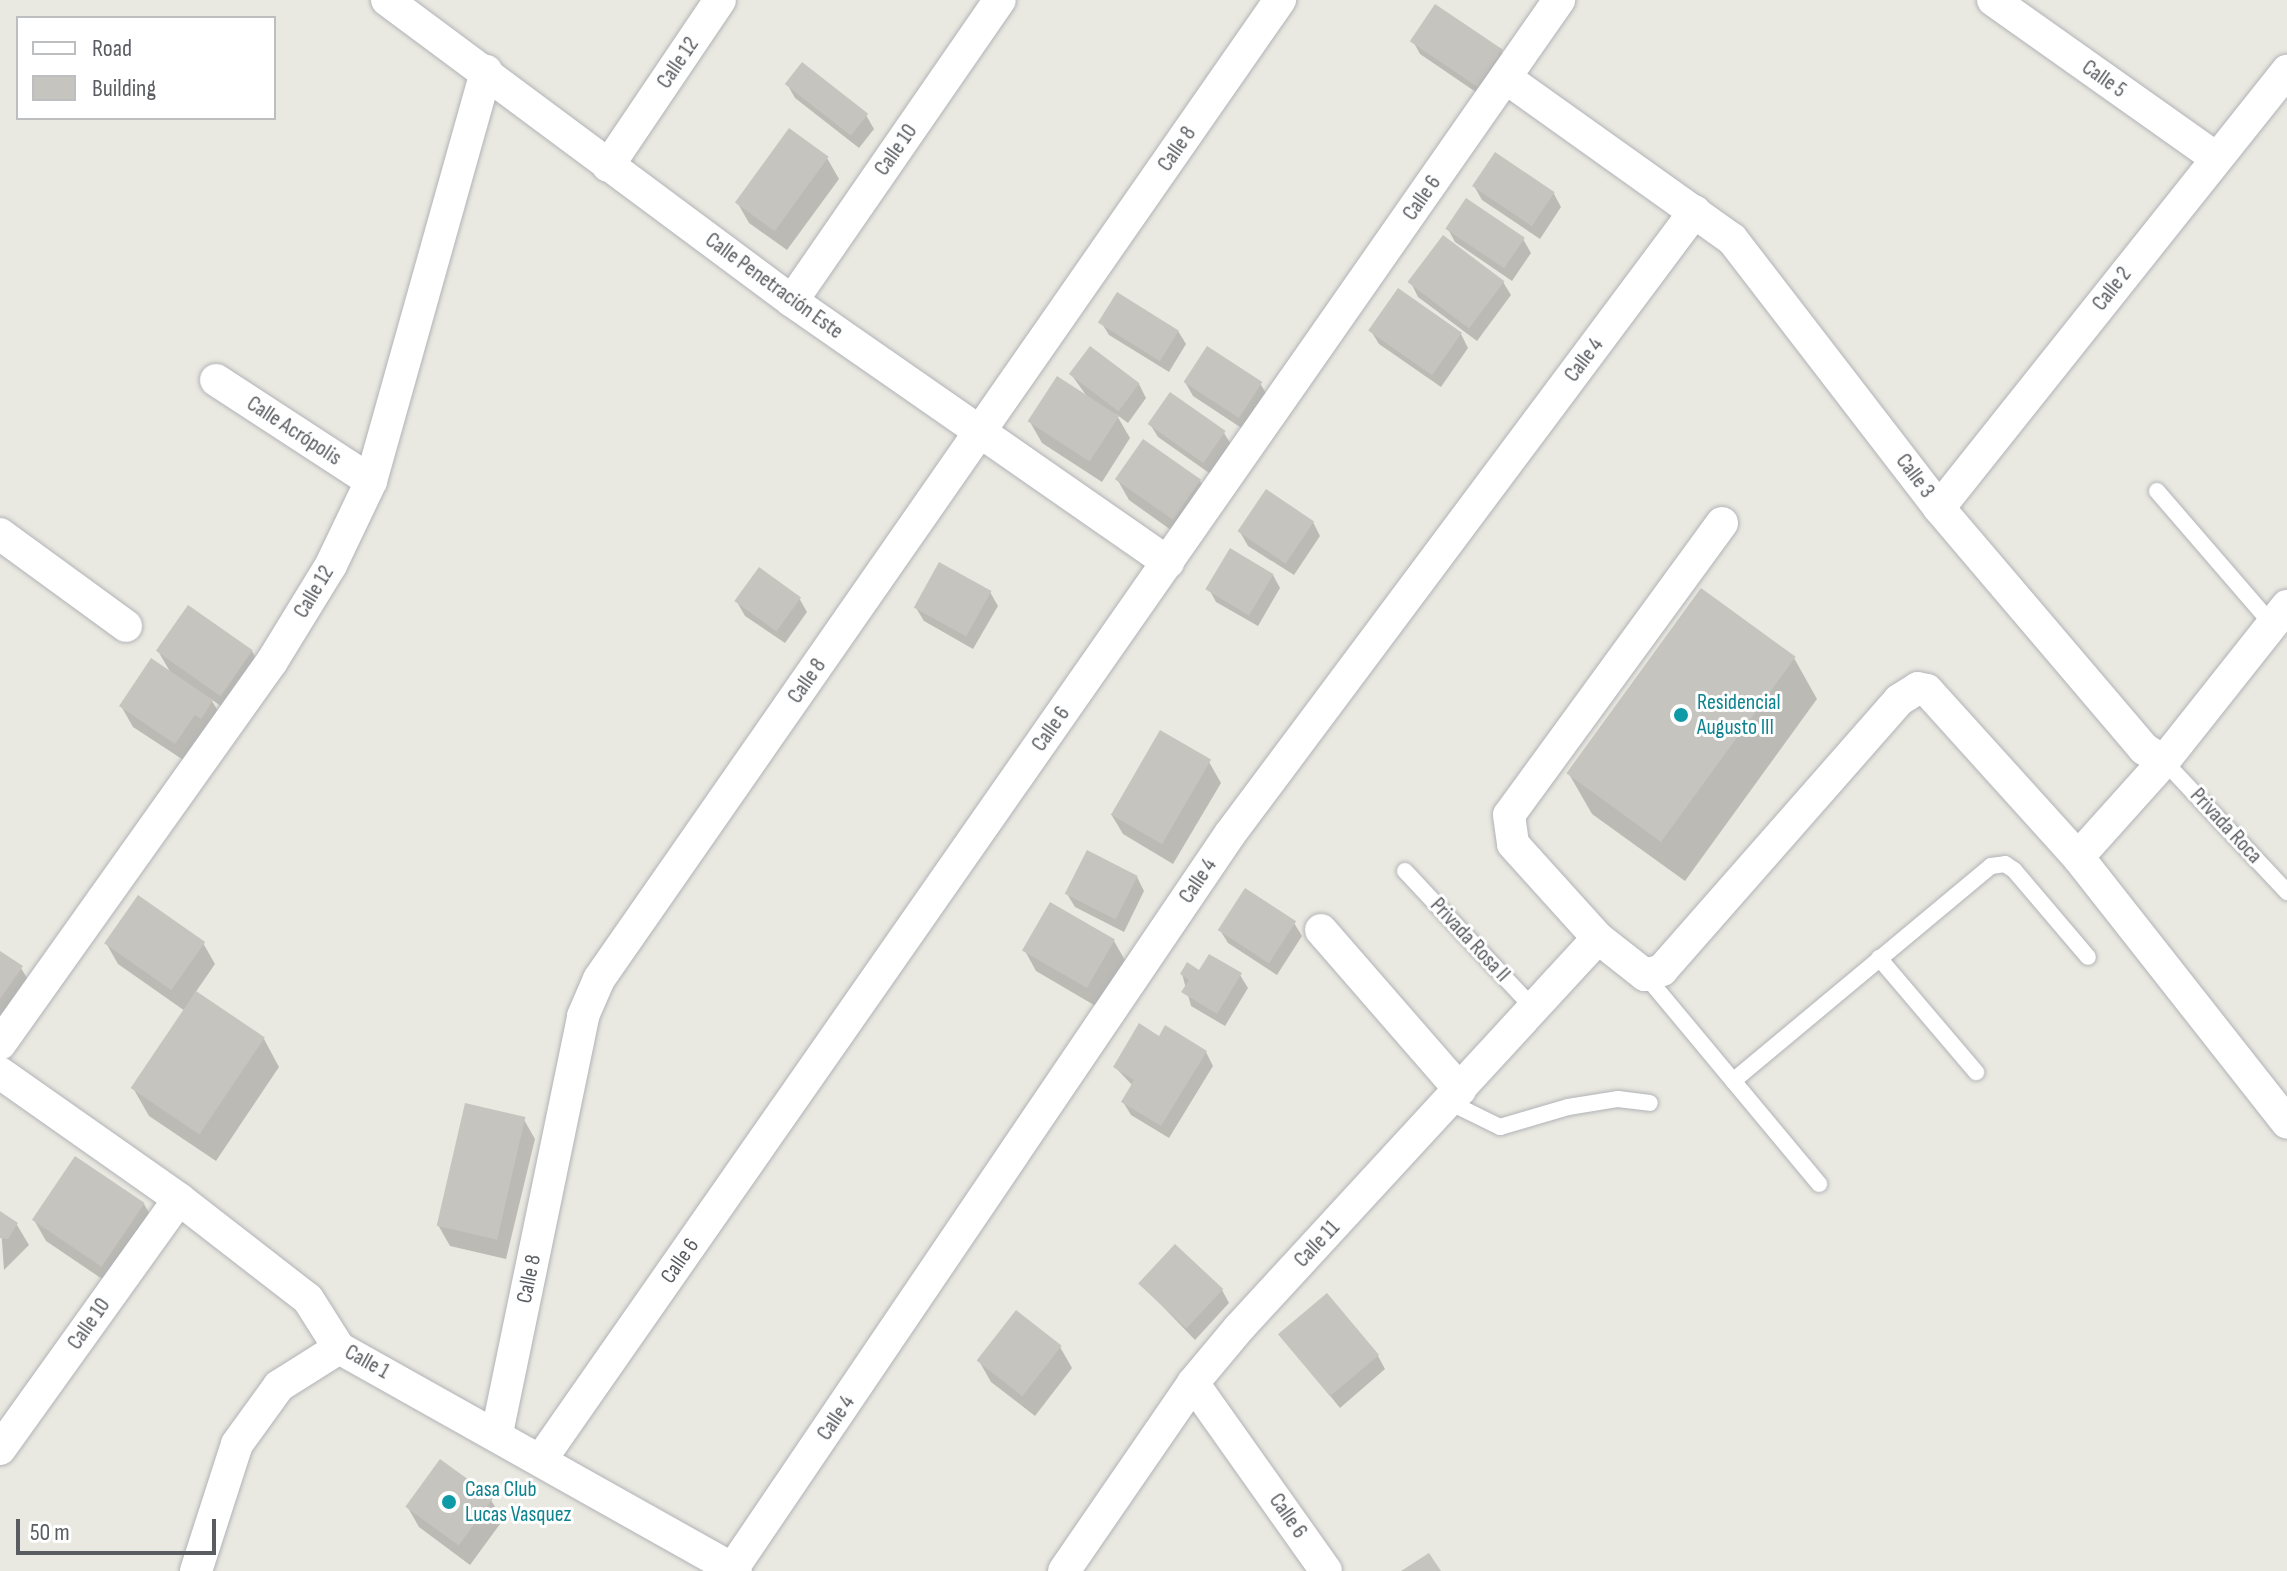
<!DOCTYPE html>
<html>
<head>
<meta charset="utf-8">
<style>
	body { margin:0 }
	#map { position:relative; width:2287px; height:1571px; overflow:hidden; background:#eae9e1; font-family:"Sofia Sans Condensed",sans-serif }
	div>[style] { position:absolute }
	.shadow>* { inset:0; background:#0003 }
	.building>* { inset:0; background:#c6c4be; transform-origin:0 0 }
	.roads { filter:drop-shadow(0 0 2px #b1b3b7) drop-shadow(0 0 2px #b1b3b7) }
	.lane>* { height:16px; margin:-8px; padding:0 8px; transform-origin:8px; border-radius:8px; background:#fff }
	.street>* { height:32px; margin:-16px; padding:0 16px; transform-origin:16px; border-radius:16px; background:#fff }
	.dots>* { width:22px; height:22px; translate:-50% -50%; box-sizing:border-box; border:4px solid #fff; border-radius:50% }
	span { translate:-50% -50%; white-space:nowrap; text-align:center; line-height:1.15; -webkit-text-stroke:6px #fff; paint-order:stroke }
	.street-label { font-size:22px; color:#595c60 }
	.culture-label { font-size:22px; color:#0d838f }
	.left { translate:0 -50%; text-align:left }
	.legend { position:absolute; left:16px; top:16px; width:260px; height:104px; box-sizing:border-box; background:#fff; border:2px solid #bdbebf; margin:0; padding:10px 14px; list-style:none; font-size:24px; color:#595c60 }
	.legend li { display:flex; align-items:center; gap:16px; height:40px }
	.legend b { width:40px; border:2px solid #bdbebf }
	.scale { position:absolute; left:16px; top:1519px; width:200px; height:36px; box-sizing:border-box; border:4px solid #595c60; border-top:0; padding-left:10px; font-size:24px; line-height:28px; white-space:nowrap; color:#595c60; -webkit-text-stroke:6px #fff; paint-order:stroke }
</style>
</head>
<body>
<div id="map">
	<div class="shadow">
		<i style="clip-path:polygon(1413px 41px,1501px 51px,1509px 64px,1486px 99px,1420px 54px)"></i>
		<i style="clip-path:polygon(787px 84px,866px 115px,874px 129px,859px 148px,795px 98px)"></i>
		<i style="clip-path:polygon(827px 158px,839px 179px,787px 250px,749px 223px,737px 202px)"></i>
		<i style="clip-path:polygon(1474px 186px,1554px 194px,1561px 207px,1540px 239px,1482px 200px)"></i>
		<i style="clip-path:polygon(1448px 229px,1523px 239px,1531px 253px,1512px 281px,1455px 242px)"></i>
		<i style="clip-path:polygon(1503px 282px,1511px 295px,1477px 341px,1418px 297px,1411px 283px)"></i>
		<i style="clip-path:polygon(1101px 322px,1178px 331px,1186px 344px,1169px 372px,1109px 335px)"></i>
		<i style="clip-path:polygon(1371px 331px,1461px 334px,1468px 348px,1441px 387px,1379px 344px)"></i>
		<i style="clip-path:polygon(1071px 374px,1139px 384px,1146px 398px,1128px 423px,1116px 414px,1130px 438px,1102px 482px,1042px 443px,1030px 422px,1088px 398px)"></i>
		<i style="clip-path:polygon(1185px 382px,1260px 383px,1268px 397px,1246px 431px,1193px 396px)"></i>
		<i style="clip-path:polygon(1150px 424px,1224px 433px,1232px 446px,1212px 475px,1158px 437px)"></i>
		<i style="clip-path:polygon(1117px 479px,1200px 481px,1212px 502px,1185px 540px,1129px 500px)"></i>
		<i style="clip-path:polygon(1313px 522px,1320px 536px,1294px 575px,1248px 546px,1240px 532px)"></i>
		<i style="clip-path:polygon(1273px 575px,1280px 588px,1258px 626px,1216px 602px,1209px 589px)"></i>
		<i style="clip-path:polygon(990px 592px,998px 606px,973px 649px,924px 621px,916px 608px)"></i>
		<i style="clip-path:polygon(799px 598px,807px 612px,785px 643px,745px 616px,737px 602px)"></i>
		<i style="clip-path:polygon(158px 651px,252px 651px,263px 672px,233px 715px,211px 699px,224px 722px,188px 763px,133px 727px,121px 706px,172px 675px)"></i>
		<i style="clip-path:polygon(1794px 658px,1817px 699px,1685px 881px,1592px 814px,1569px 774px)"></i>
		<i style="clip-path:polygon(1209px 762px,1221px 783px,1173px 864px,1123px 834px,1111px 814px)"></i>
		<i style="clip-path:polygon(1137px 877px,1144px 891px,1124px 932px,1075px 907px,1067px 894px)"></i>
		<i style="clip-path:polygon(1294px 923px,1302px 936px,1277px 975px,1228px 943px,1220px 930px)"></i>
		<i style="clip-path:polygon(1114px 941px,1126px 962px,1099px 1008px,1036px 971px,1025px 951px)"></i>
		<i style="clip-path:polygon(106px 943px,203px 943px,215px 964px,195px 993px,264px 1039px,279px 1067px,216px 1161px,149px 1116px,133px 1088px,185px 1011px,118px 964px)"></i>
		<i style="clip-path:polygon(0 953px,21px 968px,33px 988px,0 1024px)"></i>
		<i style="clip-path:polygon(1182px 974px,1240px 975px,1248px 988px,1225px 1026px,1191px 1006px)"></i>
		<i style="clip-path:polygon(1160px 1038px,1206px 1052px,1213px 1066px,1169px 1138px,1131px 1115px,1123px 1102px,1133px 1086px,1115px 1067px)"></i>
		<i style="clip-path:polygon(523px 1118px,535px 1139px,506px 1259px,450px 1246px,438px 1225px)"></i>
		<i style="clip-path:polygon(144px 1204px,156px 1225px,114px 1287px,46px 1241px,34px 1220px)"></i>
		<i style="clip-path:polygon(0 1213px,17px 1225px,29px 1245px,4px 1270px)"></i>
		<i style="clip-path:polygon(1141px 1284px,1222px 1290px,1229px 1303px,1195px 1340px)"></i>
		<i style="clip-path:polygon(1281px 1335px,1378px 1356px,1385px 1369px,1340px 1408px)"></i>
		<i style="clip-path:polygon(1060px 1347px,1072px 1368px,1035px 1416px,991px 1382px,979px 1361px)"></i>
		<i style="clip-path:polygon(491px 1500px,503px 1520px,470px 1565px,419px 1527px,407px 1506px)"></i>
	</div>
	<div class="building">
		<i style="left:1435px;top:4px;width:82px;height:45px;rotate:34deg"></i>
		<i style="left:802px;top:62px;width:84px;height:28px;rotate:38deg"></i>
		<i style="left:789px;top:128px;width:49px;height:92px;rotate:36deg"></i>
		<i style="left:1495px;top:152px;width:72px;height:41px;rotate:34deg"></i>
		<i style="left:1466px;top:198px;width:71px;height:37px;rotate:34deg"></i>
		<i style="left:1443px;top:235px;width:77px;height:59px;rotate:37deg"></i>
		<i style="left:1398px;top:288px;width:78px;height:52px;rotate:35deg"></i>
		<i style="left:1117px;top:292px;width:73px;height:36px;rotate:32deg"></i>
		<i style="left:1090px;top:346px;width:62px;height:35px;rotate:37deg"></i>
		<i style="left:1207px;top:346px;width:66px;height:43px;rotate:33deg"></i>
		<i style="left:1057px;top:376px;width:74px;height:54px;rotate:33deg"></i>
		<i style="left:1170px;top:392px;width:68px;height:39px;rotate:35deg"></i>
		<i style="left:1143px;top:439px;width:71px;height:49px;rotate:35deg"></i>
		<i style="left:1266px;top:489px;width:58px;height:51px;rotate:34deg"></i>
		<i style="left:1230px;top:548px;width:51px;height:48px;rotate:31deg"></i>
		<i style="left:939px;top:562px;width:60px;height:52px;rotate:29deg"></i>
		<i style="left:759px;top:567px;width:52px;height:42px;rotate:36deg"></i>
		<i style="left:1701px;top:588px;width:117px;height:229px;rotate:36deg"></i>
		<i style="left:188px;top:605px;width:79px;height:56px;rotate:35deg"></i>
		<i style="clip-path:polygon(151px 658px,213px 700px,201px 719px,195px 715px,175px 744px,119px 706px)"></i>
		<i style="left:1160px;top:730px;width:59px;height:98px;rotate:30deg"></i>
		<i style="left:1087px;top:850px;width:57px;height:49px;rotate:27deg"></i>
		<i style="left:1245px;top:888px;width:61px;height:50px;rotate:33deg"></i>
		<i style="left:138px;top:895px;width:82px;height:59px;rotate:35deg"></i>
		<i style="left:1050px;top:902px;width:75px;height:56px;rotate:30deg"></i>
		<i style="clip-path:polygon(0 951px,23px 966px,0 999px)"></i>
		<i style="clip-path:polygon(1209px 954px,1242px 973px,1217px 1014px,1181px 992px,1189px 980px,1180px 974px,1187px 962px,1199px 970px)"></i>
		<i style="left:196px;top:991px;width:83px;height:117px;rotate:34deg"></i>
		<i style="clip-path:polygon(1139px 1023px,1159px 1036px,1165px 1025px,1207px 1051px,1161px 1126px,1121px 1102px,1134px 1080px,1113px 1067px)"></i>
		<i style="left:465px;top:1103px;width:62px;height:126px;rotate:13deg"></i>
		<i style="left:75px;top:1156px;width:84px;height:77px;rotate:34deg"></i>
		<i style="clip-path:polygon(0 1211px,18px 1223px,8px 1239px,0 1238px)"></i>
		<i style="left:1175px;top:1244px;width:66px;height:54px;rotate:43deg"></i>
		<i style="left:1327px;top:1293px;width:81px;height:64px;rotate:50deg"></i>
		<i style="left:1016px;top:1310px;width:58px;height:64px;rotate:38deg"></i>
		<i style="left:440px;top:1459px;width:66px;height:59px;rotate:36deg"></i>
		<i style="clip-path:polygon(1429px 1553px,1441px 1571px,1401px 1571px)"></i>
	</div>
	<div class="roads">
		<div class="lane">
			<i style="left:2157px;top:491px;width:176px;rotate:49.2deg"></i>
			<i style="left:2164px;top:761px;width:180px;rotate:46.8deg"></i>
			<i style="left:1405px;top:871px;width:190px;rotate:46.9deg"></i>
			<i style="left:1879px;top:958px;width:150px;rotate:49.6deg"></i>
			<i style="left:1645px;top:975px;width:272px;rotate:50.2deg"></i>
			<i style="left:1733px;top:1081px;width:336px;rotate:-39.8deg"></i>
			<i style="left:1991px;top:866px;width:14px;rotate:-8deg"></i>
			<i style="left:2005px;top:864px;width:11px;rotate:34deg"></i>
			<i style="left:2014px;top:870px;width:114px;rotate:49.6deg"></i>
			<i style="left:1449px;top:1102px;width:57px;rotate:26.1deg"></i>
			<i style="left:1500px;top:1127px;width:71px;rotate:-16.4deg"></i>
			<i style="left:1568px;top:1107px;width:51px;rotate:-9.1deg"></i>
			<i style="left:1618px;top:1099px;width:32px;rotate:7deg"></i>
		</div>
		<div class="street">
			<i style="left:387px;top:0;width:505px;rotate:36.62deg"></i>
			<i style="left:792px;top:301px;width:458px;rotate:34.8deg"></i>
			<i style="left:1993px;top:0;width:273px;rotate:35.3deg"></i>
			<i style="left:1506px;top:78px;width:277px;rotate:35.5deg"></i>
			<i style="left:1732px;top:239px;width:339px;rotate:52.4deg"></i>
			<i style="left:1939px;top:508px;width:316px;rotate:49.6deg"></i>
			<i style="left:2144px;top:749px;width:23px;rotate:31deg"></i>
			<i style="left:2164px;top:761px;width:198px;rotate:-51.6deg"></i>
			<i style="left:608px;top:166px;width:200px;rotate:-56deg"></i>
			<i style="left:792px;top:301px;width:366px;rotate:-55.4deg"></i>
			<i style="left:216px;top:380px;width:185px;rotate:33.1deg"></i>
			<i style="left:1939px;top:508px;width:559px;rotate:-51.47deg"></i>
			<i style="left:1722px;top:523px;width:361px;rotate:126.1deg"></i>
			<i style="left:1509px;top:815px;width:29px;rotate:82deg"></i>
			<i style="left:1513px;top:844px;width:127px;rotate:47.9deg"></i>
			<i style="left:1598px;top:938px;width:60px;rotate:38.2deg"></i>
			<i style="left:1645px;top:975px;width:18px;rotate:-16deg"></i>
			<i style="left:1662px;top:970px;width:359px;rotate:-48.7deg"></i>
			<i style="left:1899px;top:700px;width:22px;rotate:-32deg"></i>
			<i style="left:1918px;top:688px;width:9px;rotate:13deg"></i>
			<i style="left:1927px;top:690px;width:225px;rotate:47.9deg"></i>
			<i style="left:2078px;top:857px;width:338px;rotate:51.8deg"></i>
			<i style="left:0;top:534px;width:156px;rotate:36.1deg"></i>
			<i style="left:2078px;top:857px;width:129px;rotate:-48.1deg"></i>
			<i style="left:1321px;top:930px;width:212px;rotate:49deg"></i>
			<i style="left:0;top:1044px;width:468px;rotate:-54.6deg"></i>
			<i style="left:271px;top:663px;width:115px;rotate:-58.5deg"></i>
			<i style="left:331px;top:565px;width:93px;rotate:-64.5deg"></i>
			<i style="left:371px;top:481px;width:426px;rotate:-74.3deg"></i>
			<i style="left:0;top:1073px;width:219px;rotate:35.1deg"></i>
			<i style="left:179px;top:1199px;width:163px;rotate:37.8deg"></i>
			<i style="left:308px;top:1299px;width:58px;rotate:57.7deg"></i>
			<i style="left:339px;top:1348px;width:455px;rotate:29.3deg"></i>
			<i style="left:1193px;top:1383px;width:230px;rotate:54.7deg"></i>
			<i style="left:497px;top:1433px;width:426px;rotate:-78.3deg"></i>
			<i style="left:583px;top:1016px;width:40px;rotate:-66.6deg"></i>
			<i style="left:599px;top:979px;width:1193px;rotate:-55.18deg"></i>
			<i style="left:0;top:1449px;width:307px;rotate:-54.4deg"></i>
			<i style="left:542px;top:1458px;width:1778px;rotate:-55.1deg"></i>
			<i style="left:196px;top:1571px;width:133px;rotate:-72.1deg"></i>
			<i style="left:237px;top:1444px;width:72px;rotate:-54.1deg"></i>
			<i style="left:279px;top:1386px;width:71px;rotate:-32.3deg"></i>
			<i style="left:731px;top:1571px;width:890px;rotate:-55.9deg"></i>
			<i style="left:1230px;top:834px;width:777px;rotate:-53.26deg"></i>
			<i style="left:1064px;top:1571px;width:228px;rotate:-55.5deg"></i>
			<i style="left:1193px;top:1383px;width:72px;rotate:-50.1deg"></i>
			<i style="left:1239px;top:1328px;width:530px;rotate:-47.37deg"></i>
		</div>
	</div>
	<div class="dots">
		<i style="left:1681px;top:715px;background:#0f9aa8"></i>
		<i style="left:449px;top:1502px;background:#0f9aa8"></i>
	</div>
	<div class="street-label">
		<span style="left:678px;top:63px;rotate:-56deg">Calle 12</span>
		<span style="left:2104px;top:79px;rotate:35deg">Calle 5</span>
		<span style="left:1177px;top:149px;rotate:-55deg">Calle 8</span>
		<span style="left:896px;top:150px;rotate:-55deg">Calle 10</span>
		<span style="left:1422px;top:198px;rotate:-55deg">Calle 6</span>
		<span style="left:774px;top:286px;rotate:36deg">Calle Penetración Este</span>
		<span style="left:2112px;top:289px;rotate:-52deg">Calle 2</span>
		<span style="left:1584px;top:360px;rotate:-53deg">Calle 4</span>
		<span style="left:294px;top:431px;rotate:33deg">Calle Acrópolis</span>
		<span style="left:1915px;top:476px;rotate:53deg">Calle 3</span>
		<span style="left:314px;top:592px;rotate:-59deg">Calle 12</span>
		<span style="left:807px;top:681px;rotate:-55deg">Calle 8</span>
		<span style="left:1051px;top:729px;rotate:-55deg">Calle 6</span>
		<span style="left:2226px;top:826px;rotate:47deg">Privada Roca</span>
		<span style="left:1198px;top:881px;rotate:-56deg">Calle 4</span>
		<span style="left:1470px;top:940px;rotate:47deg">Privada Rosa II</span>
		<span style="left:1317px;top:1244px;rotate:-47deg">Calle 11</span>
		<span style="left:680px;top:1261px;rotate:-55deg">Calle 6</span>
		<span style="left:529px;top:1279px;rotate:-78deg">Calle 8</span>
		<span style="left:89px;top:1324px;rotate:-55deg">Calle 10</span>
		<span style="left:367px;top:1362px;rotate:29deg">Calle 1</span>
		<span style="left:836px;top:1418px;rotate:-56deg">Calle 4</span>
		<span style="left:1288px;top:1516px;rotate:55deg">Calle 6</span>
	</div>
	<div class="culture-label">
		<span class="left" style="left:1697px;top:715px">Residencial<br>Augusto III</span>
		<span class="left" style="left:465px;top:1502px">Casa Club<br>Lucas Vasquez</span>
	</div>
	<ul class="legend">
	<li><b style="height:10px;background:#fff"></b>Road</li>
	<li><b style="height:22px;background:#c6c4be"></b>Building</li>
	</ul>
	<div class="scale">50 m</div>
</div>
</body>
</html>
